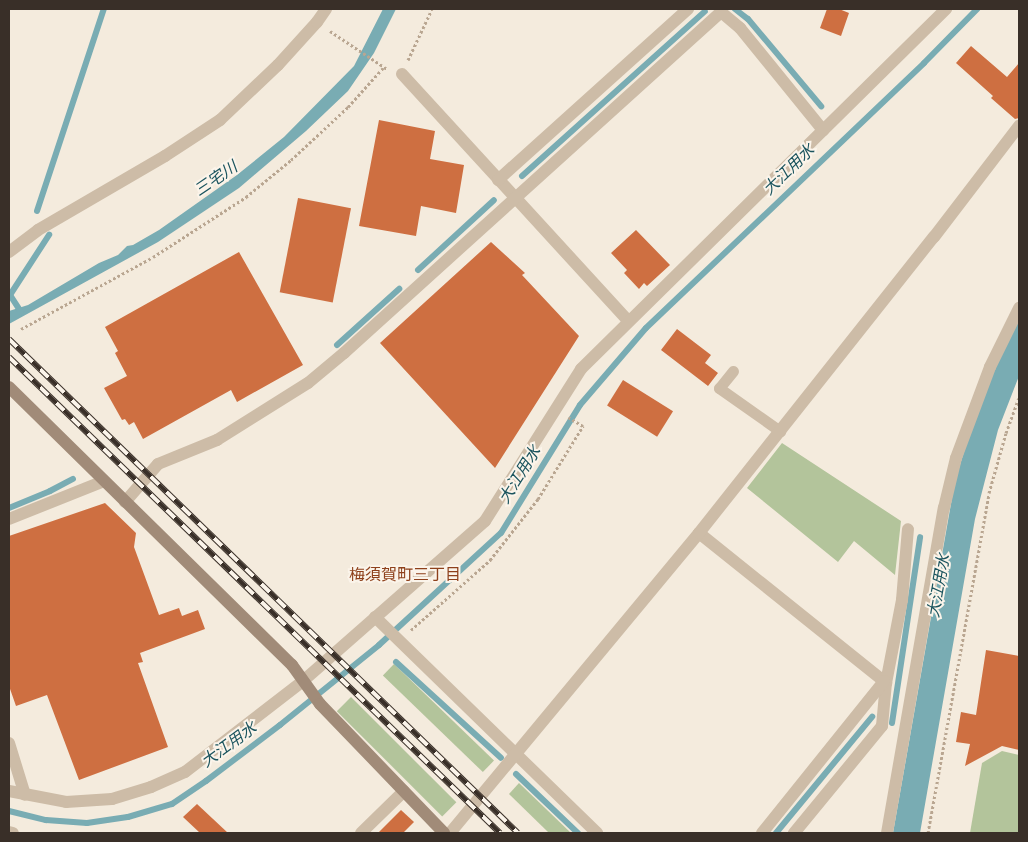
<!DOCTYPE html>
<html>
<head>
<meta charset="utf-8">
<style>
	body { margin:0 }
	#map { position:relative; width:1028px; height:842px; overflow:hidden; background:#f4ebdd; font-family:Raleway,"Noto Sans JP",sans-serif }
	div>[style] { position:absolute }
	.green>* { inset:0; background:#b3c49b; transform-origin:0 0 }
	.water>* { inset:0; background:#79acb3 }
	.stream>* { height:6px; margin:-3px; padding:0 3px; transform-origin:3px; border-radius:3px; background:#79acb3 }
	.building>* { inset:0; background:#ce6f41; transform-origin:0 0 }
	.path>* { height:3px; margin-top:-1.5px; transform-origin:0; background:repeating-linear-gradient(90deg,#b9a691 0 2.5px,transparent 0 5px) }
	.lane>* { height:11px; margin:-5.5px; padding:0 5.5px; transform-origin:5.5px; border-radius:5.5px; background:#cdbca7 }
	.street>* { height:12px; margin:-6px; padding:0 6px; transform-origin:6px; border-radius:6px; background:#cdbca7 }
	.secondary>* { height:12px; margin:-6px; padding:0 6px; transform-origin:6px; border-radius:6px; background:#a18b78 }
	.rail>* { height:5.5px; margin-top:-2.75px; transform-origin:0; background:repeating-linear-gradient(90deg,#fbf4ea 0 11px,#392f28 0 22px); box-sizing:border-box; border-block:1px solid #392f28 }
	span { translate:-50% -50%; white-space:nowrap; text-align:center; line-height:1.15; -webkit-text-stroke:4px #fbf4ea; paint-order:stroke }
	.water-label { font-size:16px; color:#1b545e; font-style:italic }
	.neighbourhood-label { font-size:16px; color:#8e401b }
	.frame { position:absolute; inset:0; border:10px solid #392f28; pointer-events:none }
</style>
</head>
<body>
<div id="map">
	<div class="green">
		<i style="clip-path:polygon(782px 443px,901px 521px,895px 575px,854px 541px,838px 562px,747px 488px)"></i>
		<i style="left:394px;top:664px;width:139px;height:16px;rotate:44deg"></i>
		<i style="left:351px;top:697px;width:149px;height:20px;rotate:45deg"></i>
		<i style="clip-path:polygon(1002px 751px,1019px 755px,1019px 833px,970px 833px,982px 763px)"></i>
		<i style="clip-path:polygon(519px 783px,571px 833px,549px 833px,509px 794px)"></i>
	</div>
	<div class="water">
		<i style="clip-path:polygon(383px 9px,396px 9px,374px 53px,348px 91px,306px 131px,239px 188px,158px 242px,9px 324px,9px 311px,28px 305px,99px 263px,118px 255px,127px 246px,133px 245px,159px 230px,237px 175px,284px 137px,354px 66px)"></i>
		<i style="clip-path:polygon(1019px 317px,1019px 376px,998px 430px,975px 519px,920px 833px,893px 833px,955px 481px,971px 429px,993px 371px)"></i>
	</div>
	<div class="stream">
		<i style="left:735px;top:9px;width:16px;rotate:38deg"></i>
		<i style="left:748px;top:19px;width:114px;rotate:50deg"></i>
		<i style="left:522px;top:176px;width:246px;rotate:-42deg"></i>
		<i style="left:37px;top:211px;width:213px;rotate:-71.7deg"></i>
		<i style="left:418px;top:270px;width:103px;rotate:-42.6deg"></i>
		<i style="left:21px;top:312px;width:20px;rotate:-123deg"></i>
		<i style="left:10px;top:295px;width:72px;rotate:-57deg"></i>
		<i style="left:337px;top:345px;width:84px;rotate:-42.1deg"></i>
		<i style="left:9px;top:508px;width:44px;rotate:-22.5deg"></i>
		<i style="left:50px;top:491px;width:26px;rotate:-28deg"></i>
		<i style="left:396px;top:662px;width:142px;rotate:42.4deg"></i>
		<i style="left:892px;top:723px;width:188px;rotate:-81.4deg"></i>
		<i style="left:516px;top:774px;width:86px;rotate:43.6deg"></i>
		<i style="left:9px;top:811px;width:38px;rotate:14deg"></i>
		<i style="left:46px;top:820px;width:41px;rotate:4.2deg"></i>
		<i style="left:87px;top:823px;width:41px;rotate:-8.3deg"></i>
		<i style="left:128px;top:817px;width:46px;rotate:-16.5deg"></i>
		<i style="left:172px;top:804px;width:41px;rotate:-34.1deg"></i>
		<i style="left:206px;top:781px;width:93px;rotate:-37.1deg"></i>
		<i style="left:280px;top:725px;width:127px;rotate:-38.9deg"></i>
		<i style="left:379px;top:645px;width:166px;rotate:-42.6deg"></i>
		<i style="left:501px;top:533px;width:150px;rotate:-58.3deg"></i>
		<i style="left:580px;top:405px;width:101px;rotate:-49.4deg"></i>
		<i style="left:646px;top:328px;width:384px;rotate:-43.6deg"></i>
		<i style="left:924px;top:63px;width:76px;rotate:-45.5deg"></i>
		<i style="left:776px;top:833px;width:151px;rotate:-50.4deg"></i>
	</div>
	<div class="building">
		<i style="clip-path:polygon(827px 9px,839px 9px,849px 13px,841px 36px,820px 28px)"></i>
		<i style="clip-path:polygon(971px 46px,1007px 77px,1019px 63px,1019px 118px,1015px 119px,991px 98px,993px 96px,956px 63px)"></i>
		<i style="clip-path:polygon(379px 120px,435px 131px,430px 159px,464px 165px,456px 213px,421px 206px,416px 236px,359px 226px)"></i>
		<i style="left:298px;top:198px;width:54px;height:96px;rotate:11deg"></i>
		<i style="clip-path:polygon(636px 230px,670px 265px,647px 286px,644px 283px,639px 289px,624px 273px,627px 270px,611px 253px)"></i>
		<i style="clip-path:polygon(491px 242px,525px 273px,522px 275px,579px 336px,495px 468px,380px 343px)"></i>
		<i style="clip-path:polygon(239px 252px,303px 365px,237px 402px,231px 390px,143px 439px,134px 422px,129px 425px,125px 419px,122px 420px,104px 388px,127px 376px,115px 353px,118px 351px,105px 327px)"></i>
		<i style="clip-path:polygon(677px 329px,711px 355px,705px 363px,718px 373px,708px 386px,661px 350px)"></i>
		<i style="left:623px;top:380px;width:59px;height:30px;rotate:32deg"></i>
		<i style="clip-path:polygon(105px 503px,136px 533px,134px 547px,159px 615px,179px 608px,182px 616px,198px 610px,205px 629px,140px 653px,143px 662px,138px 663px,168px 747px,79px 780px,47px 695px,16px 706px,9px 686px,9px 536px)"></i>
		<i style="clip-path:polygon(986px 650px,1019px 656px,1019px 750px,1002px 746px,965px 766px,970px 744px,956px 742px,961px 712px,976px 715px)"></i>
		<i style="clip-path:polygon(197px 804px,228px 833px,200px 833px,183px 817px)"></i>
		<i style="clip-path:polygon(401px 810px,414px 822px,403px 833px,378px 833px)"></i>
	</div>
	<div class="path">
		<i style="left:330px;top:31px;width:65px;rotate:33.7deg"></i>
		<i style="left:408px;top:60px;width:56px;rotate:-64.8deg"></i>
		<i style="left:21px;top:329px;width:150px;rotate:-28.6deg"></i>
		<i style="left:153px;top:257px;width:111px;rotate:-32.8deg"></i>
		<i style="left:246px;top:197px;width:58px;rotate:-39.4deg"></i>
		<i style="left:291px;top:160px;width:78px;rotate:-42.9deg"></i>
		<i style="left:348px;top:107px;width:54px;rotate:-48deg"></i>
		<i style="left:384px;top:67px;width:4px;rotate:34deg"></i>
		<i style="left:411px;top:630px;width:106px;rotate:-41.5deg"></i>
		<i style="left:490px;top:560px;width:78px;rotate:-51.8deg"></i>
		<i style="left:538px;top:499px;width:86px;rotate:-58.3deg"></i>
		<i style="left:583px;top:426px;width:17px;rotate:-149deg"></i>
		<i style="left:928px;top:833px;width:345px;rotate:-79.8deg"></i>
		<i style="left:989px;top:493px;width:62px;rotate:-74.2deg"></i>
		<i style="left:1006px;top:433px;width:37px;rotate:-70deg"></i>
	</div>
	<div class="lane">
		<i style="left:733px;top:371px;width:22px;rotate:129deg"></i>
		<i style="left:719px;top:388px;width:75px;rotate:35.2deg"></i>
	</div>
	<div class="street">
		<i style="left:402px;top:74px;width:335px;rotate:47.5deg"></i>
		<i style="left:498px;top:180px;width:256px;rotate:-42deg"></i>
		<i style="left:9px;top:252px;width:36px;rotate:-37deg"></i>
		<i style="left:38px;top:230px;width:147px;rotate:-30.2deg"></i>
		<i style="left:165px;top:156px;width:66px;rotate:-33.2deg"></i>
		<i style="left:220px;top:120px;width:80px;rotate:-43.5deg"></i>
		<i style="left:278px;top:65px;width:58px;rotate:-47.8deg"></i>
		<i style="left:317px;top:22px;width:16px;rotate:-55deg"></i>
		<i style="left:125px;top:502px;width:50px;rotate:-49deg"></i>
		<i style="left:158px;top:464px;width:64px;rotate:-22.1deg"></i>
		<i style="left:217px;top:440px;width:107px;rotate:-32.1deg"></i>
		<i style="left:308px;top:383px;width:47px;rotate:-39.8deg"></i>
		<i style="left:344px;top:353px;width:508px;rotate:-42.13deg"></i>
		<i style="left:721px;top:12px;width:25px;rotate:40deg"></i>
		<i style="left:740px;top:28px;width:132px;rotate:50.9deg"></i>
		<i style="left:9px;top:519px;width:102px;rotate:-21.8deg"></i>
		<i style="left:699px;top:533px;width:240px;rotate:38.7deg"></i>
		<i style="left:886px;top:683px;width:43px;rotate:95.3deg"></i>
		<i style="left:882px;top:726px;width:139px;rotate:129.4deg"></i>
		<i style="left:375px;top:617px;width:310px;rotate:44.2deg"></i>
		<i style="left:886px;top:683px;width:85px;rotate:-79.1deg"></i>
		<i style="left:902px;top:600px;width:71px;rotate:-85.2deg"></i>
		<i style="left:9px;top:743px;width:54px;rotate:72.9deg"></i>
		<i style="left:9px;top:791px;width:58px;rotate:10.9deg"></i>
		<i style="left:66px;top:802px;width:46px;rotate:-3.7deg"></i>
		<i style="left:112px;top:799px;width:41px;rotate:-17.1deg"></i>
		<i style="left:151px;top:787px;width:37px;rotate:-24deg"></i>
		<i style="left:185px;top:772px;width:149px;rotate:-37.6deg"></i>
		<i style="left:303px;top:681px;width:242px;rotate:-41.3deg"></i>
		<i style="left:485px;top:521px;width:180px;rotate:-57.7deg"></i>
		<i style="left:581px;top:369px;width:513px;rotate:-44.6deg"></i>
		<i style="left:9px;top:832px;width:4px;rotate:14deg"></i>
		<i style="left:361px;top:833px;width:60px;rotate:-44.3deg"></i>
		<i style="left:450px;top:833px;width:390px;rotate:-50.3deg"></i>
		<i style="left:699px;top:533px;width:378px;rotate:-51.6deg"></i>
		<i style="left:934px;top:237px;width:140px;rotate:-52.6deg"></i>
		<i style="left:762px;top:833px;width:195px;rotate:-51.2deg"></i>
		<i style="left:887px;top:833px;width:330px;rotate:-80.1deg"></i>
		<i style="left:944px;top:508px;width:51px;rotate:-76.5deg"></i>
		<i style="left:956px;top:458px;width:97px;rotate:-69.5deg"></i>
		<i style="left:990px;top:367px;width:66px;rotate:-63.8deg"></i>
	</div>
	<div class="secondary">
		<i style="left:9px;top:387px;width:397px;rotate:44.5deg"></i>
		<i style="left:292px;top:665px;width:48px;rotate:54.3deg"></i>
		<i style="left:320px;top:704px;width:179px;rotate:46.1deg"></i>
	</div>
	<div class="rail">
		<i style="left:9px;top:339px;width:709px;rotate:44.14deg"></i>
		<i style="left:9px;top:357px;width:684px;rotate:44.11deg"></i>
	</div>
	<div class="water-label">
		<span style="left:789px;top:170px;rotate:-44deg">大江用水</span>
		<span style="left:216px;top:179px;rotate:-34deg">三宅川</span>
		<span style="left:520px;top:475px;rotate:-58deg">大江用水</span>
		<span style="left:939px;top:586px;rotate:-80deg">大江用水</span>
		<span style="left:229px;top:745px;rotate:-36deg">大江用水</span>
	</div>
	<div class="neighbourhood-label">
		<span style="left:405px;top:575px">梅須賀町三丁目</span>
	</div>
	<div class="frame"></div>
</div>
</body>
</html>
